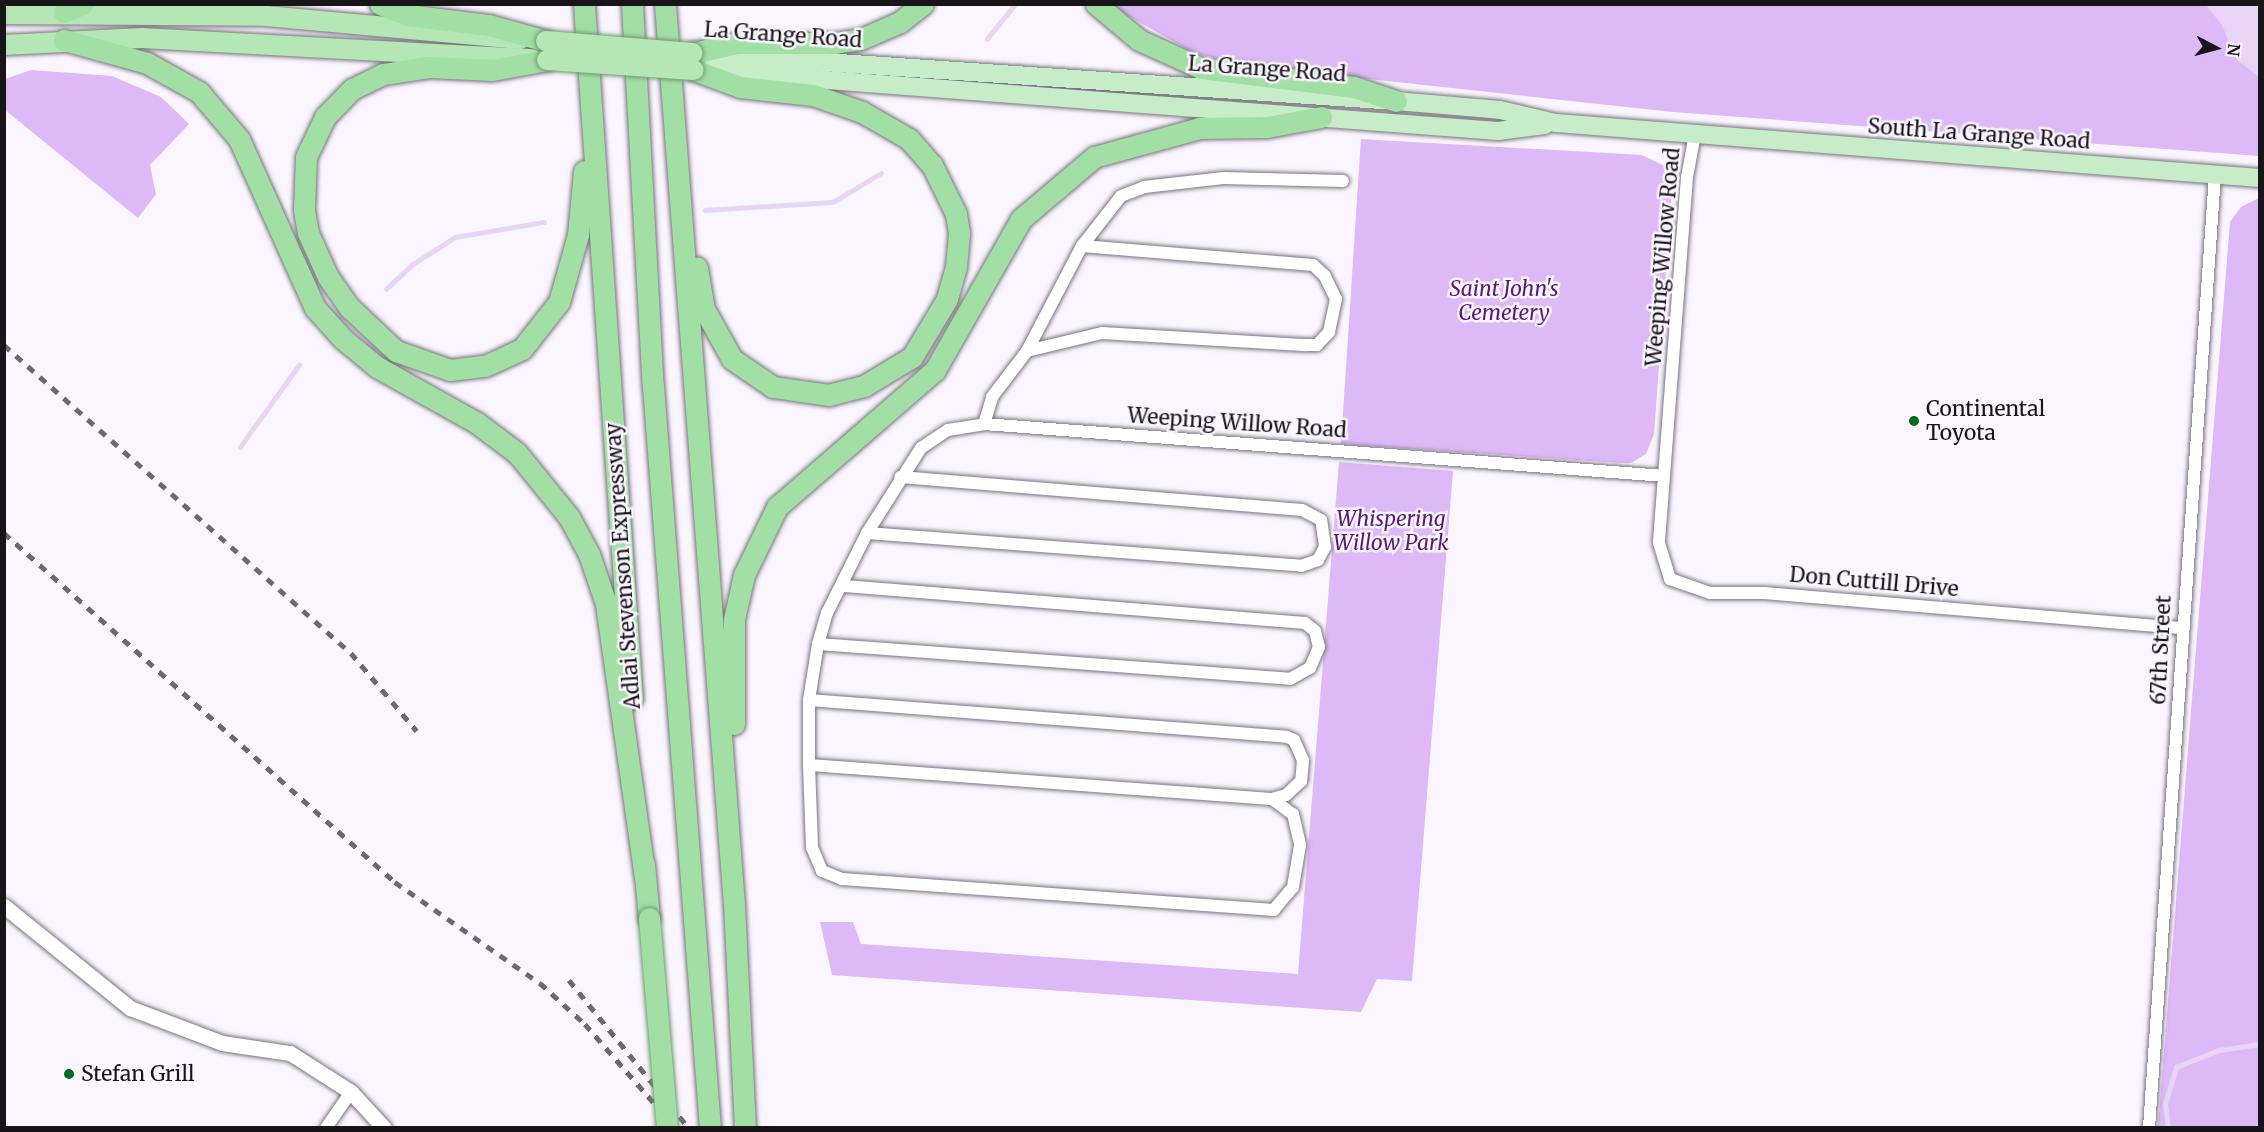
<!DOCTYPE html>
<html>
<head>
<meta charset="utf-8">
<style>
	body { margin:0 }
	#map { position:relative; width:2264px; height:1132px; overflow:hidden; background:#faf5fe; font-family:Merriweather,serif }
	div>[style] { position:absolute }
	.green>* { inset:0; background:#deb9f7 }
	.water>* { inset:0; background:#e8d5f6 }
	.stream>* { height:4.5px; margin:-2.25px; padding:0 2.25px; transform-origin:2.25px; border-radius:2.25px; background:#e8d5f6 }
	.roads { filter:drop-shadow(0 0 2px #79737e) drop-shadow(0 0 2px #79737e) }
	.minor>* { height:12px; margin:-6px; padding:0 6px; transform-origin:6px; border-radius:6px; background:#fff }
	.tertiary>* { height:15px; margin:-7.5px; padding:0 7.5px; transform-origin:7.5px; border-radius:7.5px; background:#fff }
	.primary>* { height:18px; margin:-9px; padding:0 9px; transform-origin:9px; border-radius:9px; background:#c7ecc8 }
	.trunk>* { height:20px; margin:-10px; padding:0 10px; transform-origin:10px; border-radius:10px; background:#b4e6b6 }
	.motorway>* { height:21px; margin:-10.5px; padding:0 10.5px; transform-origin:10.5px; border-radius:10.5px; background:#a1dfa4 }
	.rail>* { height:4.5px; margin-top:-2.25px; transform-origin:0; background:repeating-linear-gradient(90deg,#6c686e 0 8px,transparent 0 16px) }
	.bridges { filter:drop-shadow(0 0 2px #719873) drop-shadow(0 0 2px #719873) }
	.trunk-bridge>* { height:20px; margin:-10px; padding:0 10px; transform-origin:10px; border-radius:10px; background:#b4e6b6 }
	.motorway-bridge>* { height:21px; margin:-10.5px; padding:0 10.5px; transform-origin:10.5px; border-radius:10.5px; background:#a1dfa4 }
	.dots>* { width:16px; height:16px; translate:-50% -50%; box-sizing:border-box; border:3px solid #faf5fe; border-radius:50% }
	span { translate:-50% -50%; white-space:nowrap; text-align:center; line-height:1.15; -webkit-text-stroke:5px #faf5fe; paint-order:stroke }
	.street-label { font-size:21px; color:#181519 }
	.park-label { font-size:21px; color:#571a76; font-style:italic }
	.poi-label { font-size:21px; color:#181519 }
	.left { translate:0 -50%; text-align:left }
	.frame { position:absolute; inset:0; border:6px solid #181519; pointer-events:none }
	.north { position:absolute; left:2186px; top:18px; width:60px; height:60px; -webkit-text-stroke:4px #faf5fe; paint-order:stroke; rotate:96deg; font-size:16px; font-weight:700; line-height:24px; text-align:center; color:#181519 }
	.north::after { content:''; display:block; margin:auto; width:21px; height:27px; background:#181519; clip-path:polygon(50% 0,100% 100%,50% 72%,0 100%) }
</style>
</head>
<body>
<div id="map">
	<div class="green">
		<i style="clip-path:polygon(1109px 5px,2259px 5px,2259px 156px,1673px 112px,1294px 71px,1196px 54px)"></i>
		<i style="clip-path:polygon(31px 70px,112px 76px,161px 97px,189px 124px,150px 165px,156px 194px,138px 218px,5px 110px,5px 79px)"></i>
		<i style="clip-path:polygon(1361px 139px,1642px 155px,1669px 168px,1672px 188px,1654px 434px,1646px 454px,1631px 463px,1621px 463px,1341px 444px)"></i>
		<i style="clip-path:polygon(2259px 198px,2259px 1127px,2158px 1127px,2230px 222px,2241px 207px)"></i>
		<i style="clip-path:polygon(1339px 462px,1453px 471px,1412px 981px,1377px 979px,1361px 1012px,832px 975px,820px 922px,853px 922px,861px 944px,1298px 974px)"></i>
	</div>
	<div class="water">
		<i style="clip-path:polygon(2206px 5px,2259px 5px,2259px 77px,2236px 59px,2222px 25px)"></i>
	</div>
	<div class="stream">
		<i style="left:987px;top:39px;width:45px;rotate:-51.3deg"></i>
		<i style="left:705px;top:210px;width:128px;rotate:-3.6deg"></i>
		<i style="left:833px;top:202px;width:56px;rotate:-31.1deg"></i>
		<i style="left:386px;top:289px;width:37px;rotate:-43deg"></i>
		<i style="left:413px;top:264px;width:50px;rotate:-32.7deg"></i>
		<i style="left:455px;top:237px;width:90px;rotate:-9.6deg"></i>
		<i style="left:240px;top:447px;width:101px;rotate:-54.3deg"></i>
		<i style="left:2168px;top:1128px;width:24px;rotate:-97deg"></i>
		<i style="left:2165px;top:1104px;width:39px;rotate:-73deg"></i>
		<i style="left:2176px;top:1067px;width:46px;rotate:-21.6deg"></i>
		<i style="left:2219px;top:1050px;width:41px;rotate:-8.3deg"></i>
	</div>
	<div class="roads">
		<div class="minor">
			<i style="left:1695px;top:134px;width:44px;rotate:100.5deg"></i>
			<i style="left:1687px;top:177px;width:367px;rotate:94.4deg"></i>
			<i style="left:1659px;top:543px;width:38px;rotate:73deg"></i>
			<i style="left:1670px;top:579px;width:42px;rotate:19.3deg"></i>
			<i style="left:1710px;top:593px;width:54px"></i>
			<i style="left:1764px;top:593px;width:418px;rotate:4.8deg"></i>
			<i style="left:1027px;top:351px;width:119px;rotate:-62.4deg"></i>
			<i style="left:1082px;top:246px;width:63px;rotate:-52deg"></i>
			<i style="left:1121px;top:196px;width:25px;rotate:-21deg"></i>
			<i style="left:1144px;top:187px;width:80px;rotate:-6.5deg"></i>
			<i style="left:1223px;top:178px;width:120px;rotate:1.4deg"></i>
			<i style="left:984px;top:424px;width:28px;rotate:-73deg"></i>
			<i style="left:992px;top:397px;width:58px;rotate:-52.7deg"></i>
			<i style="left:1027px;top:351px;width:77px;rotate:-13.5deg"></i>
			<i style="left:1102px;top:333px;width:205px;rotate:3.4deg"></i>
			<i style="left:1307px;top:345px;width:10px"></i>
			<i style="left:1317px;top:345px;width:18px;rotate:-47deg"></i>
			<i style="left:1329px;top:332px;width:34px;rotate:-78deg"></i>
			<i style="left:1336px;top:299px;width:25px;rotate:-116deg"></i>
			<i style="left:1325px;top:276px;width:16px;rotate:-137deg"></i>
			<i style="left:1313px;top:265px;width:232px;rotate:-175.3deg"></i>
			<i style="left:867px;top:533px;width:435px;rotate:4.3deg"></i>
			<i style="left:1301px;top:566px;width:18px;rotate:-19deg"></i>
			<i style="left:1318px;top:560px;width:15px;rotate:-62deg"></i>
			<i style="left:1325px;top:547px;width:27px;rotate:-98deg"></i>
			<i style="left:1321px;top:520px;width:21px;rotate:-152deg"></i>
			<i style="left:1302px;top:510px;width:403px;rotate:-175.3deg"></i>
			<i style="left:818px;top:644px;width:473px;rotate:4.2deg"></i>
			<i style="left:1290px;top:679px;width:23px;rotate:-29deg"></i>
			<i style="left:1310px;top:668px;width:23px;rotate:-67deg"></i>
			<i style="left:1319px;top:647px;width:16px;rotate:-104deg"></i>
			<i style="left:1315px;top:631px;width:13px;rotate:-141deg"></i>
			<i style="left:1305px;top:623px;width:465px;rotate:-175.4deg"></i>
			<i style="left:809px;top:700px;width:479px;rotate:4.4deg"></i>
			<i style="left:1287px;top:737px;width:8px;rotate:23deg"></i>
			<i style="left:1294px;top:740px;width:22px;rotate:66deg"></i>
			<i style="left:1303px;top:760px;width:21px;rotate:95deg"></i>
			<i style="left:1301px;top:781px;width:21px;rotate:137deg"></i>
			<i style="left:1286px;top:795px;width:15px;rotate:164deg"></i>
			<i style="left:1272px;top:799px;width:26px;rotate:36deg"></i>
			<i style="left:1293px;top:814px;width:32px;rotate:77deg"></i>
			<i style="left:1300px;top:845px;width:43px;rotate:99.5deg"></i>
			<i style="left:1293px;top:887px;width:30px;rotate:130deg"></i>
			<i style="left:1274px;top:910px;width:433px;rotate:-175.9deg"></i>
			<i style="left:842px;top:879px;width:22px;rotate:-158deg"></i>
			<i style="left:822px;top:871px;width:26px;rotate:-113deg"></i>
			<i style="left:812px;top:847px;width:82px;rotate:-92.1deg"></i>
			<i style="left:809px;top:765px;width:65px;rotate:-90deg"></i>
			<i style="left:809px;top:700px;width:57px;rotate:-80.9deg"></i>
			<i style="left:818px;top:644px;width:32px;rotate:-74deg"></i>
			<i style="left:827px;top:613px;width:89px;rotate:-63.4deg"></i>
			<i style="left:867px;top:533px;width:101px;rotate:-57.6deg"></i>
			<i style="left:921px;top:448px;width:32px;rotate:-34deg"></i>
			<i style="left:948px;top:430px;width:36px;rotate:-9deg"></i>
			<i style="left:984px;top:424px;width:682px;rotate:4.37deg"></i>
			<i style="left:809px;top:765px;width:464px;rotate:4.2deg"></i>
			<i style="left:326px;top:1128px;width:44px;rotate:-55.2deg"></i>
			<i style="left:2149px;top:1128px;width:955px;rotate:-86.04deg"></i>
		</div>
		<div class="tertiary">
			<i style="left:4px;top:906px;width:162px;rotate:39deg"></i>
			<i style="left:130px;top:1008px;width:98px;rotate:20.8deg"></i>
			<i style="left:222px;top:1043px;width:69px;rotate:8.4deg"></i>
			<i style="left:290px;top:1053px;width:72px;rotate:32.6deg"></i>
			<i style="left:351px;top:1092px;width:49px;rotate:47.5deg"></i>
		</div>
		<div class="primary">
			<i style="left:707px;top:54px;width:691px;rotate:3.9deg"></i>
			<i style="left:1396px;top:101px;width:104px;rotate:4.9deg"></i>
			<i style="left:1500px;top:110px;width:57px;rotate:13.1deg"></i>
			<i style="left:1556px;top:123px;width:706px;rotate:4.47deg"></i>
			<i style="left:709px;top:71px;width:791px;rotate:4.35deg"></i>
			<i style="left:1498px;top:131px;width:47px;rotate:-7.3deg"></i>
		</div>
		<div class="trunk">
			<i style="left:4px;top:14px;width:262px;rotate:0.4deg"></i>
			<i style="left:266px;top:16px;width:255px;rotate:5.2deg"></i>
			<i style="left:4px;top:45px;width:138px;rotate:-2.9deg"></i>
			<i style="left:142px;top:38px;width:391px;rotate:3.1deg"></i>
		</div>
		<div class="motorway">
			<i style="left:380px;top:4px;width:29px;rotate:22deg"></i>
			<i style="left:407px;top:15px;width:83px;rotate:7deg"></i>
			<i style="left:489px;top:25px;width:59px;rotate:15.7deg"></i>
			<i style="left:584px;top:4px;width:696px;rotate:86.04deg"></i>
			<i style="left:632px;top:4px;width:383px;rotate:86.9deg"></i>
			<i style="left:653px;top:386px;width:744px;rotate:85.61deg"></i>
			<i style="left:665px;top:4px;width:903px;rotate:85.62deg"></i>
			<i style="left:734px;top:904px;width:224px;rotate:87.2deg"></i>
			<i style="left:1096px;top:4px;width:56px;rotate:39.9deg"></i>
			<i style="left:1139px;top:40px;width:68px;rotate:24.3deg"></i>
			<i style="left:1201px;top:68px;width:154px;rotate:7.1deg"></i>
			<i style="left:1354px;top:87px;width:44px;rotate:18.4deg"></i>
			<i style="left:64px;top:12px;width:20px;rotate:-24deg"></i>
			<i style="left:64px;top:40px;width:86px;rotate:15.5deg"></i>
			<i style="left:147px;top:63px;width:60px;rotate:29.1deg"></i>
			<i style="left:199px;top:92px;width:62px;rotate:49.6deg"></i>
			<i style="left:239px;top:139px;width:185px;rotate:65.8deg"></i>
			<i style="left:315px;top:308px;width:42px;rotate:47.9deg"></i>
			<i style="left:343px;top:339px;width:44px;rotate:39.5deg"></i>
			<i style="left:377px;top:367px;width:115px;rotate:29.2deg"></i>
			<i style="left:477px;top:423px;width:50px;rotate:36.9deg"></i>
			<i style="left:517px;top:453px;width:82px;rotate:50.9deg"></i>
			<i style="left:569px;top:517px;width:42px;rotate:61.6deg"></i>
			<i style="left:589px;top:554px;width:53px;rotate:71.2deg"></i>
			<i style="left:606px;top:604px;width:276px;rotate:81.9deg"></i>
			<i style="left:693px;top:53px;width:45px;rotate:-12.8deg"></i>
			<i style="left:737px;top:43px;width:98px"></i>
			<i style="left:835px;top:43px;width:26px;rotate:-9deg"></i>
			<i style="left:861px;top:39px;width:43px;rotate:-23.6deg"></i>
			<i style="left:900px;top:22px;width:29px;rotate:-38deg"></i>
			<i style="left:547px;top:60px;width:56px;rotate:169.7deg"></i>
			<i style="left:492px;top:70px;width:63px;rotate:-177.3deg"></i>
			<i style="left:429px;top:67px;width:47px;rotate:171.3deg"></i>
			<i style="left:383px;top:74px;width:34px;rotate:154deg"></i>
			<i style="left:352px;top:89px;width:39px;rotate:134deg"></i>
			<i style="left:325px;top:117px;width:44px;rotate:115.4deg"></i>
			<i style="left:306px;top:157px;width:53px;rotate:92.2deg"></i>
			<i style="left:304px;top:210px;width:23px;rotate:80deg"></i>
			<i style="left:308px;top:233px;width:48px;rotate:65.6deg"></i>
			<i style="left:328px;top:277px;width:38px;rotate:55deg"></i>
			<i style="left:350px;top:308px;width:63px;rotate:43.1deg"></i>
			<i style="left:396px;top:351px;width:57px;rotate:19.4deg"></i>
			<i style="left:450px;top:370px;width:35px;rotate:-7deg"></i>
			<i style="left:485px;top:366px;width:41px;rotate:-24.7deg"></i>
			<i style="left:522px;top:349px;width:60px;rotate:-51.8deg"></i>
			<i style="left:559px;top:302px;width:70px;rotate:-74.2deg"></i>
			<i style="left:578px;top:235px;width:64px;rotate:-84.6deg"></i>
			<i style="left:694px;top:70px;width:49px;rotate:20.3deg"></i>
			<i style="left:740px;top:87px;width:73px;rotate:6.3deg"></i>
			<i style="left:813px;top:95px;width:52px;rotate:19.1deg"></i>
			<i style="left:862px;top:112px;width:54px;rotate:29.9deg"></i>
			<i style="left:909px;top:139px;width:35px;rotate:49deg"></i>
			<i style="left:932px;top:165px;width:55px;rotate:63.9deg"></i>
			<i style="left:956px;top:214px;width:19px;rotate:81deg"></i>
			<i style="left:959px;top:233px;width:34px;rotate:95deg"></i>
			<i style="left:956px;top:267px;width:33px;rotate:106deg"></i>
			<i style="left:947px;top:299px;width:68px;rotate:121.1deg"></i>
			<i style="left:912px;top:357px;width:56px;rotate:148.9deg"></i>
			<i style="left:864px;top:386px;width:36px;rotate:166deg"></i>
			<i style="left:829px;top:395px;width:57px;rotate:-171.9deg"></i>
			<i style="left:773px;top:387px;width:50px;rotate:-145.7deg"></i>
			<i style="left:732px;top:359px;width:57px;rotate:-119.2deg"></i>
			<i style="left:704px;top:309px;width:42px;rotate:-99.7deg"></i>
			<i style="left:734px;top:724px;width:105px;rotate:-90deg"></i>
			<i style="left:734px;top:619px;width:45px;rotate:-77.2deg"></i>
			<i style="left:744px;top:575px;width:76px;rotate:-64.1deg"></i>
			<i style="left:777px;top:507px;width:209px;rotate:-40.9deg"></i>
			<i style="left:935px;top:370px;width:174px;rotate:-60.3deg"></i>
			<i style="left:1021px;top:219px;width:96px;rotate:-40.3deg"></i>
			<i style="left:1094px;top:157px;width:109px;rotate:-15.4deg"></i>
			<i style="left:1199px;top:128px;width:68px;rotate:-0.8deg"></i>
			<i style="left:1267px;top:127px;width:55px;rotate:-10.5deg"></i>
			<i style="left:644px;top:864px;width:54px;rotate:84.7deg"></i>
		</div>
	</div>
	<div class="rail">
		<i style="left:4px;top:345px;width:464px;rotate:41.6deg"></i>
		<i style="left:351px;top:653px;width:102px;rotate:49.8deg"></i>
		<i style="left:4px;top:533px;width:524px;rotate:41.75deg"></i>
		<i style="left:395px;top:882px;width:177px;rotate:34.9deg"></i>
		<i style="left:540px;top:983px;width:61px;rotate:42.3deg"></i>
		<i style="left:585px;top:1024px;width:138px;rotate:48.8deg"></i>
		<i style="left:569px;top:980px;width:191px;rotate:51deg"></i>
	</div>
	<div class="bridges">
		<div class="trunk-bridge">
			<i style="left:546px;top:41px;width:147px;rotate:4.7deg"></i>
			<i style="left:547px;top:60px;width:147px;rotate:3.9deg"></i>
		</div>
		<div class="motorway-bridge">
			<i style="left:649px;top:918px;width:211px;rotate:85.1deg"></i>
		</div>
	</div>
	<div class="dots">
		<i style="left:1914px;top:421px;background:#006c1d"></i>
		<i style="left:69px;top:1074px;background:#006c1d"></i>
	</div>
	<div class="street-label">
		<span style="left:783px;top:35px;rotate:4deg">La Grange Road</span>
		<span style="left:1267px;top:69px;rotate:4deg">La Grange Road</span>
		<span style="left:1979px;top:134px;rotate:4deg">South La Grange Road</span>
		<span style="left:1663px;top:257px;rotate:-85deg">Weeping Willow Road</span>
		<span style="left:1237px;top:423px;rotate:4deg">Weeping Willow Road</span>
		<span style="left:623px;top:566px;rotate:-94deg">Adlai Stevenson Expressway</span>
		<span style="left:1874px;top:582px;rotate:5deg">Don Cuttill Drive</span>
		<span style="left:2161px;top:650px;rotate:-87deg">67th Street</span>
	</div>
	<div class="park-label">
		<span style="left:1504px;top:301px">Saint John's<br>Cemetery</span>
		<span style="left:1391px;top:531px">Whispering<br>Willow Park</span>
	</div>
	<div class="poi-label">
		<span class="left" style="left:1926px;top:421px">Continental<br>Toyota</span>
		<span class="left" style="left:81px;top:1074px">Stefan Grill</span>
	</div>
	<div class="frame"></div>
	<div class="north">N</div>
</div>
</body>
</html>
